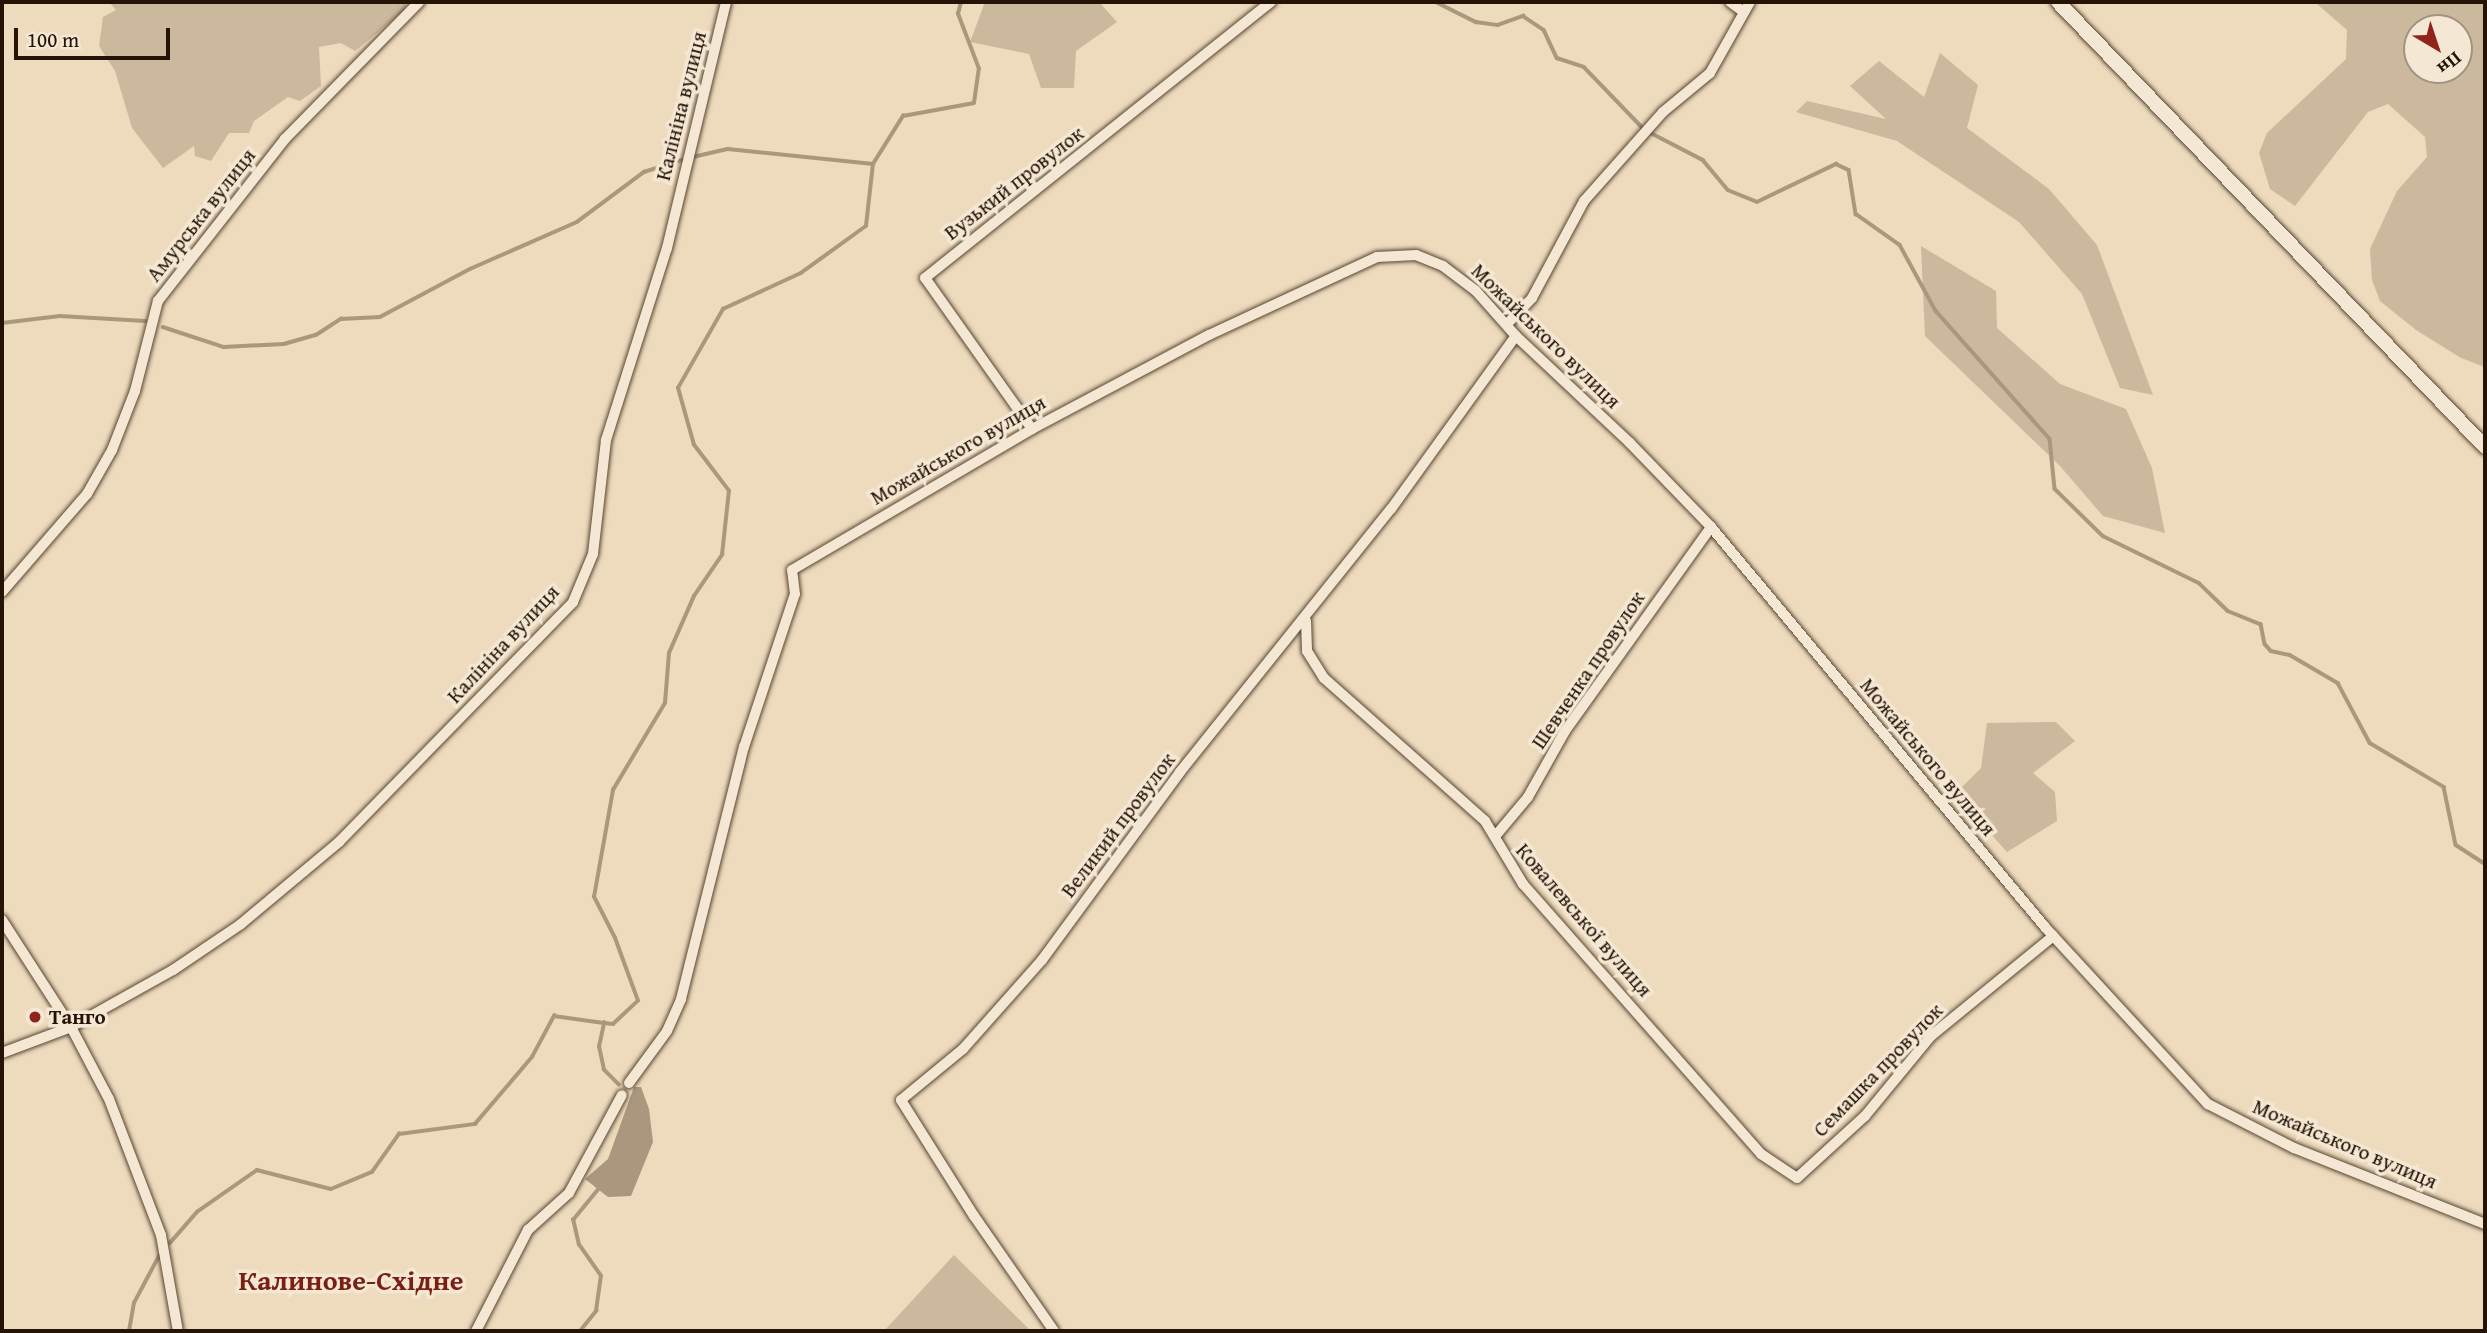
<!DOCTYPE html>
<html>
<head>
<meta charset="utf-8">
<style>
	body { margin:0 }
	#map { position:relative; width:2487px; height:1333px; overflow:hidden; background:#eedabc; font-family:"Gentium Book Plus",serif }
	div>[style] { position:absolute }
	.green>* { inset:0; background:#ccb89d }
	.water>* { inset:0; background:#aa977e }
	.stream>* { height:3.5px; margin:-1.75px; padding:0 1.75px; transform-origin:1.75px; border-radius:1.75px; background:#aa977e }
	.roads { filter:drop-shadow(0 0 2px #574634) drop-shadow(0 0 2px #574634) }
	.minor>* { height:10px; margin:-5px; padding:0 5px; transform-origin:5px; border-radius:5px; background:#f4e7d3 }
	.secondary>* { height:14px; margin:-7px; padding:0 7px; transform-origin:7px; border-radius:7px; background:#f4e7d3 }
	.dots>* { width:19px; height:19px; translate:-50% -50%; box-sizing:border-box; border:4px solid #f4e7d3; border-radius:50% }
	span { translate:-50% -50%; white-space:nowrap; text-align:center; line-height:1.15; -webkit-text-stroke:7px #f4e7d3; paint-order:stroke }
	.street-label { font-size:21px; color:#251406 }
	.poi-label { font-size:21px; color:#251406; font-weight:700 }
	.left { translate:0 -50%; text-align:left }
	.district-label { font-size:28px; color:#7a1f14; font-weight:700 }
	.frame { position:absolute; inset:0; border:4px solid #251406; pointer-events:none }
	.north { position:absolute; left:2403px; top:14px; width:70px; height:70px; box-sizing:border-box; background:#f4e7d3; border:2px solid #a19381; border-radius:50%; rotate:141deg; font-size:19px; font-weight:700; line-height:28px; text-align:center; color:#251406 }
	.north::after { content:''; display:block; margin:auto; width:24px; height:32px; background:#8f2418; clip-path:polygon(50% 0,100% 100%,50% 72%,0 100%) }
	.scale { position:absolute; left:14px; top:28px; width:156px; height:32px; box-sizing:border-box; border:4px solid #251406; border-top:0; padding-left:9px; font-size:21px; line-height:24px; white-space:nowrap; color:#251406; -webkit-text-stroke:5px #f4e7d3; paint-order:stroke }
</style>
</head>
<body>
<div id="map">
	<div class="green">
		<i style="clip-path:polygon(109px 2px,406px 2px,405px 10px,355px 51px,341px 43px,319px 47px,321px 86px,300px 101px,288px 97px,254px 121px,249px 133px,229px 133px,211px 161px,195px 156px,194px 146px,163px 168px,132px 128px,115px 71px,99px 46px,103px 17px,116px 10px)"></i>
		<i style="clip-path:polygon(985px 2px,1099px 2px,1117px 22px,1076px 51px,1074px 88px,1041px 88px,1029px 54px,970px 42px)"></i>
		<i style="clip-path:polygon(evenodd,2300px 2px,2485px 2px,2485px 367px,2461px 358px,2416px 330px,2380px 301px,2372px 280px,2370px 249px,2397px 191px,2427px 157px,2425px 137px,2388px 104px,2368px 112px,2295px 206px,2270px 189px,2259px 153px,2267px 133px,2346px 59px,2347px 30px,2317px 4px,2300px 2px,2459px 28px,2459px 70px,2417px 70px,2417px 28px,2459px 28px)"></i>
		<i style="clip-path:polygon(1940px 53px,1978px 85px,1967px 128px,2049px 189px,2097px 245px,2153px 395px,2120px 388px,2082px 294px,2019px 222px,1897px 141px,1796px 112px,1807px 101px,1886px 119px,1850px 86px,1879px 61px,1924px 97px)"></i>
		<i style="clip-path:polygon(1921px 246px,1996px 291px,1997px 328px,2060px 384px,2126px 409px,2152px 468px,2165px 533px,2103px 516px,2060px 466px,1925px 336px)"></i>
		<i style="clip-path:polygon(2056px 722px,2075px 741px,2033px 773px,2055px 792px,2057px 821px,2007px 852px,1955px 794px,1981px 768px,1987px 723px)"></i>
		<i style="clip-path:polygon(954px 1255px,1031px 1331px,884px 1331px)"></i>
	</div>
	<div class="water">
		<i style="clip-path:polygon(634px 1087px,641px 1087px,649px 1109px,653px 1142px,631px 1196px,608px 1197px,585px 1179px,608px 1159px)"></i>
	</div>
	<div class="stream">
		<i style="left:1436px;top:2px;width:45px;rotate:26.6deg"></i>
		<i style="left:1476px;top:22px;width:22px;rotate:8deg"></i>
		<i style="left:1498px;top:25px;width:27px;rotate:-20deg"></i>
		<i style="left:1523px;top:16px;width:25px;rotate:34deg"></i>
		<i style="left:1544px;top:30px;width:31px;rotate:65deg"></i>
		<i style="left:1557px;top:58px;width:28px;rotate:18deg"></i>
		<i style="left:1584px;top:67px;width:83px;rotate:46deg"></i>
		<i style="left:1651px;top:133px;width:59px;rotate:27.4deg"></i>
		<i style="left:1703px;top:160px;width:39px;rotate:50deg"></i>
		<i style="left:1728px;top:190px;width:31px;rotate:22deg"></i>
		<i style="left:1757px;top:202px;width:88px;rotate:-25.7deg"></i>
		<i style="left:1836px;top:164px;width:14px;rotate:25deg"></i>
		<i style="left:1849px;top:170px;width:45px;rotate:81deg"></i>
		<i style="left:1856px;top:214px;width:54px;rotate:35.2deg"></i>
		<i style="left:1900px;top:245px;width:75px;rotate:61.4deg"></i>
		<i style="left:1936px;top:311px;width:171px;rotate:48.3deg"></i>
		<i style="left:2050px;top:439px;width:50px;rotate:84.3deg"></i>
		<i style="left:2055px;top:489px;width:67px;rotate:44.4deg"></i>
		<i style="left:2103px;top:536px;width:107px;rotate:26.1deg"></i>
		<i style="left:2199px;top:583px;width:40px;rotate:44deg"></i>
		<i style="left:2228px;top:611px;width:35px;rotate:22deg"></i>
		<i style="left:2261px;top:624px;width:20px;rotate:79deg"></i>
		<i style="left:2265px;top:644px;width:9px;rotate:49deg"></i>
		<i style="left:2271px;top:651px;width:19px;rotate:12deg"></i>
		<i style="left:2290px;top:655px;width:56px;rotate:30.3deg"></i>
		<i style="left:2338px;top:683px;width:68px;rotate:61.9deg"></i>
		<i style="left:2370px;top:743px;width:86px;rotate:30.7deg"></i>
		<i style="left:2444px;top:787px;width:59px;rotate:78.3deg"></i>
		<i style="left:2456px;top:845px;width:35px;rotate:33deg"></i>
		<i style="left:693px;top:157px;width:36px;rotate:-13deg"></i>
		<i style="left:728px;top:149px;width:146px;rotate:5.9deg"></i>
		<i style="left:2px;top:323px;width:58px;rotate:-6.9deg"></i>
		<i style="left:60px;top:316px;width:85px;rotate:3.4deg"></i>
		<i style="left:163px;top:327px;width:64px;rotate:18.2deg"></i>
		<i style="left:224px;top:347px;width:60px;rotate:-2.9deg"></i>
		<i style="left:284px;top:344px;width:33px;rotate:-16deg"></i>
		<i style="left:316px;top:335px;width:30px;rotate:-33deg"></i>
		<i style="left:341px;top:319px;width:39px;rotate:-3deg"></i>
		<i style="left:380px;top:317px;width:102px;rotate:-28.1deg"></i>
		<i style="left:470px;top:269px;width:117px;rotate:-23.7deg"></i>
		<i style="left:577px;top:222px;width:84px;rotate:-36.7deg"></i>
		<i style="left:644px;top:172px;width:43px;rotate:-17.6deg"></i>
		<i style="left:619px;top:1085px;width:21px;rotate:-135deg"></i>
		<i style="left:604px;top:1070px;width:24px;rotate:-102deg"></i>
		<i style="left:599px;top:1047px;width:25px;rotate:-78deg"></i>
		<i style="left:604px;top:1023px;width:9px;rotate:6deg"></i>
		<i style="left:613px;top:1024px;width:34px;rotate:-43deg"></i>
		<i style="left:638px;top:1001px;width:67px;rotate:-110.1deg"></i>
		<i style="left:615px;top:938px;width:46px;rotate:-117.1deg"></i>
		<i style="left:594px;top:897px;width:109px;rotate:-79.9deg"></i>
		<i style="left:613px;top:790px;width:101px;rotate:-59.1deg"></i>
		<i style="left:665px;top:703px;width:50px;rotate:-85.4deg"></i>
		<i style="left:669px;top:653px;width:62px;rotate:-66.3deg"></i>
		<i style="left:694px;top:596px;width:50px;rotate:-55.7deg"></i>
		<i style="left:722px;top:555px;width:64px;rotate:-83.8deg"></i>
		<i style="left:729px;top:491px;width:58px;rotate:-127.3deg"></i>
		<i style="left:694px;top:445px;width:59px;rotate:-105.7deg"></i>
		<i style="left:678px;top:388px;width:91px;rotate:-60.3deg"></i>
		<i style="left:723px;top:309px;width:86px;rotate:-24.8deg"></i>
		<i style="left:801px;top:273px;width:80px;rotate:-35.9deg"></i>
		<i style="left:866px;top:226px;width:62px;rotate:-83.6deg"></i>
		<i style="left:873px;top:164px;width:57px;rotate:-58deg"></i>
		<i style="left:903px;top:116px;width:72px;rotate:-10.4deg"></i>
		<i style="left:974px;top:103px;width:34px;rotate:-82deg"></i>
		<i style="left:979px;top:69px;width:59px;rotate:-110.9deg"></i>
		<i style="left:958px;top:14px;width:12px;rotate:-76deg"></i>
		<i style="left:170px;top:1243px;width:41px;rotate:-48.9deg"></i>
		<i style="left:197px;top:1212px;width:73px;rotate:-35deg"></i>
		<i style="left:257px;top:1170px;width:76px;rotate:14.4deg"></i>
		<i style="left:331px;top:1189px;width:44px;rotate:-22.5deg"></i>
		<i style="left:372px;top:1172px;width:47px;rotate:-54.6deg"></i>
		<i style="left:399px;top:1134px;width:77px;rotate:-7.5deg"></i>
		<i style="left:475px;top:1124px;width:88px;rotate:-49.6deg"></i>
		<i style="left:532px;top:1057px;width:47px;rotate:-61.8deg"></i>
		<i style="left:554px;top:1016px;width:50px;rotate:8deg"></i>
		<i style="left:129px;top:1331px;width:28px;rotate:-80deg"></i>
		<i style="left:134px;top:1303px;width:53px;rotate:-62deg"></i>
		<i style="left:580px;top:1331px;width:26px;rotate:-51deg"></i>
		<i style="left:596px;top:1311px;width:35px;rotate:-82deg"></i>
		<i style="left:601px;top:1276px;width:38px;rotate:-125deg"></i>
		<i style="left:579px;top:1245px;width:26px;rotate:-103deg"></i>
		<i style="left:573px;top:1220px;width:44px;rotate:-50.5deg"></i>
	</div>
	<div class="roads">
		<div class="minor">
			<i style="left:1730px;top:2px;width:17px;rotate:36deg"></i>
			<i style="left:1507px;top:324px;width:36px;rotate:-46deg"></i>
			<i style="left:1532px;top:298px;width:110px;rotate:-61.8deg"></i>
			<i style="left:1584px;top:201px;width:119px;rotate:-48.4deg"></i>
			<i style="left:1663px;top:112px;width:61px;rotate:-39.7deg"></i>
			<i style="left:1710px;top:73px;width:81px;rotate:-60.6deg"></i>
			<i style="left:1032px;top:429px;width:185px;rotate:-125.3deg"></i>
			<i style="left:925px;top:278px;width:443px;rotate:-38.6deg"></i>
			<i style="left:2px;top:592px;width:130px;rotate:-49.1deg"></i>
			<i style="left:87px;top:494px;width:51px;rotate:-60.4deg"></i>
			<i style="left:112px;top:450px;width:63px;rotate:-68.7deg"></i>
			<i style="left:135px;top:391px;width:93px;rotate:-75.7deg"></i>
			<i style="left:158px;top:301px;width:206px;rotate:-51.9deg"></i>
			<i style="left:285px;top:139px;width:192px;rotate:-45.6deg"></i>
			<i style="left:1306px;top:621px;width:30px;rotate:88deg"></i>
			<i style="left:1307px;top:651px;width:32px;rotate:58deg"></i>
			<i style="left:1324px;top:678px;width:215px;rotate:41.6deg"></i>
			<i style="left:1485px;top:821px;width:74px;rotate:58.9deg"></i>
			<i style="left:1523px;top:884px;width:360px;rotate:48.6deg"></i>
			<i style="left:1761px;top:1154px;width:43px;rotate:33.7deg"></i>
			<i style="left:1797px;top:1178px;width:92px;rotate:-42.4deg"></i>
			<i style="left:1865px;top:1116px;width:104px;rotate:-50.5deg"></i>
			<i style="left:1931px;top:1036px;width:158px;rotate:-39.3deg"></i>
			<i style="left:1497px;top:834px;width:48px;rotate:-50deg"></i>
			<i style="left:1528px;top:797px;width:76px;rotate:-60.7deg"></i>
			<i style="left:1565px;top:731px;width:251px;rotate:-54.4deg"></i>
			<i style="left:2px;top:920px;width:127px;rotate:57.2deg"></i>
			<i style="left:71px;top:1027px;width:81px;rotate:62.2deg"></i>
			<i style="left:109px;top:1099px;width:146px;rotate:69.1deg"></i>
			<i style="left:161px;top:1235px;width:97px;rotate:80deg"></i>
			<i style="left:2px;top:1053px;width:74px;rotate:-20.6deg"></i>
			<i style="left:71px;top:1027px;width:117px;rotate:-29.2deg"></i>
			<i style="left:173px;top:970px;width:82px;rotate:-34.1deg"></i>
			<i style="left:241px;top:924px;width:128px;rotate:-39.9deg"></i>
			<i style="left:339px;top:842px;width:335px;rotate:-45.7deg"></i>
			<i style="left:573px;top:602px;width:52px;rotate:-67.4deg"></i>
			<i style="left:593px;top:554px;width:115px;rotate:-83.5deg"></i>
			<i style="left:606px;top:440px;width:201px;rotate:-72.4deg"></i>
			<i style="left:667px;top:248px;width:253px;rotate:-76.5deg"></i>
			<i style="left:629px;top:1083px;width:64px;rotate:-53.8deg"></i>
			<i style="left:667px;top:1031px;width:35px;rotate:-66deg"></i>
			<i style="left:681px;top:999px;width:260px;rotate:-76deg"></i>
			<i style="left:744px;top:747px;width:161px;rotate:-71.6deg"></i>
			<i style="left:795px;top:594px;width:24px;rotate:-97deg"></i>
			<i style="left:792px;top:570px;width:278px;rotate:-30.4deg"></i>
			<i style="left:1032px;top:429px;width:200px;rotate:-28deg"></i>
			<i style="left:1209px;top:335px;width:185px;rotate:-24.9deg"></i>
			<i style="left:1377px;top:257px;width:39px;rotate:-3deg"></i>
			<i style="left:1416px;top:255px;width:29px;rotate:22deg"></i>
			<i style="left:1443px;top:266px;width:41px;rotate:37.1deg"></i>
			<i style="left:1476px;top:291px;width:60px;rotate:48.4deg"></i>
			<i style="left:1516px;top:336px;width:156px;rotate:43.2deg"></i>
			<i style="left:1630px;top:443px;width:117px;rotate:46deg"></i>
			<i style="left:1711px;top:527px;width:521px;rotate:50.14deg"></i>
			<i style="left:2045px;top:927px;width:241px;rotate:47.4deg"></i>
			<i style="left:2208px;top:1104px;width:97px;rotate:27.1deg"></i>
			<i style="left:2294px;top:1148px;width:206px;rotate:21.7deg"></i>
			<i style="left:476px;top:1331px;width:114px;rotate:-62.8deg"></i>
			<i style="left:528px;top:1230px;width:55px;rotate:-42.1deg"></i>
			<i style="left:569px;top:1193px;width:111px;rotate:-61.6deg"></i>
			<i style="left:1054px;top:1331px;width:140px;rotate:-124.8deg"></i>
			<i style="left:974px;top:1216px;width:137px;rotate:-122.2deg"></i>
			<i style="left:901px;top:1100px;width:80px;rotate:-39.4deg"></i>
			<i style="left:963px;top:1049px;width:119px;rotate:-48.4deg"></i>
			<i style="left:1042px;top:960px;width:233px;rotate:-53.7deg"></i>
			<i style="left:1180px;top:772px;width:337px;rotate:-51.3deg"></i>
			<i style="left:1391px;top:509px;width:213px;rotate:-54.2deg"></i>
		</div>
		<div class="secondary">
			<i style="left:2058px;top:2px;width:617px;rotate:46.18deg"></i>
		</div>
	</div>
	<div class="dots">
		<i style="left:35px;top:1017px;background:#8f2418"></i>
	</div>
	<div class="street-label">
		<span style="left:681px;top:106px;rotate:-76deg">Калініна вулиця</span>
		<span style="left:1014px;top:183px;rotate:-38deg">Вузький провулок</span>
		<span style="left:201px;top:215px;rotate:-52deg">Амурська вулиця</span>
		<span style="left:1546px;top:336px;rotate:44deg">Можайського вулиця</span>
		<span style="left:958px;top:450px;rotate:-30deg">Можайського вулиця</span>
		<span style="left:503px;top:644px;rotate:-47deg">Калініна вулиця</span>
		<span style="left:1588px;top:670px;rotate:-56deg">Шевченка провулок</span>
		<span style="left:1928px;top:757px;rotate:50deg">Можайського вулиця</span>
		<span style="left:1118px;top:825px;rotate:-53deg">Великий провулок</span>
		<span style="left:1584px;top:920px;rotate:49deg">Ковалевської вулиця</span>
		<span style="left:1878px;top:1070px;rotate:-46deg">Семашка провулок</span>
		<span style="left:2345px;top:1144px;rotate:23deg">Можайського вулиця</span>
	</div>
	<div class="poi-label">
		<span class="left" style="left:49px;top:1017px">Танго</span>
	</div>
	<div class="district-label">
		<span style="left:351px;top:1280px">Калинове-Східне</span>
	</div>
	<div class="frame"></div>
	<div class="north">Пн</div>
	<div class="scale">100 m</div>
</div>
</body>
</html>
